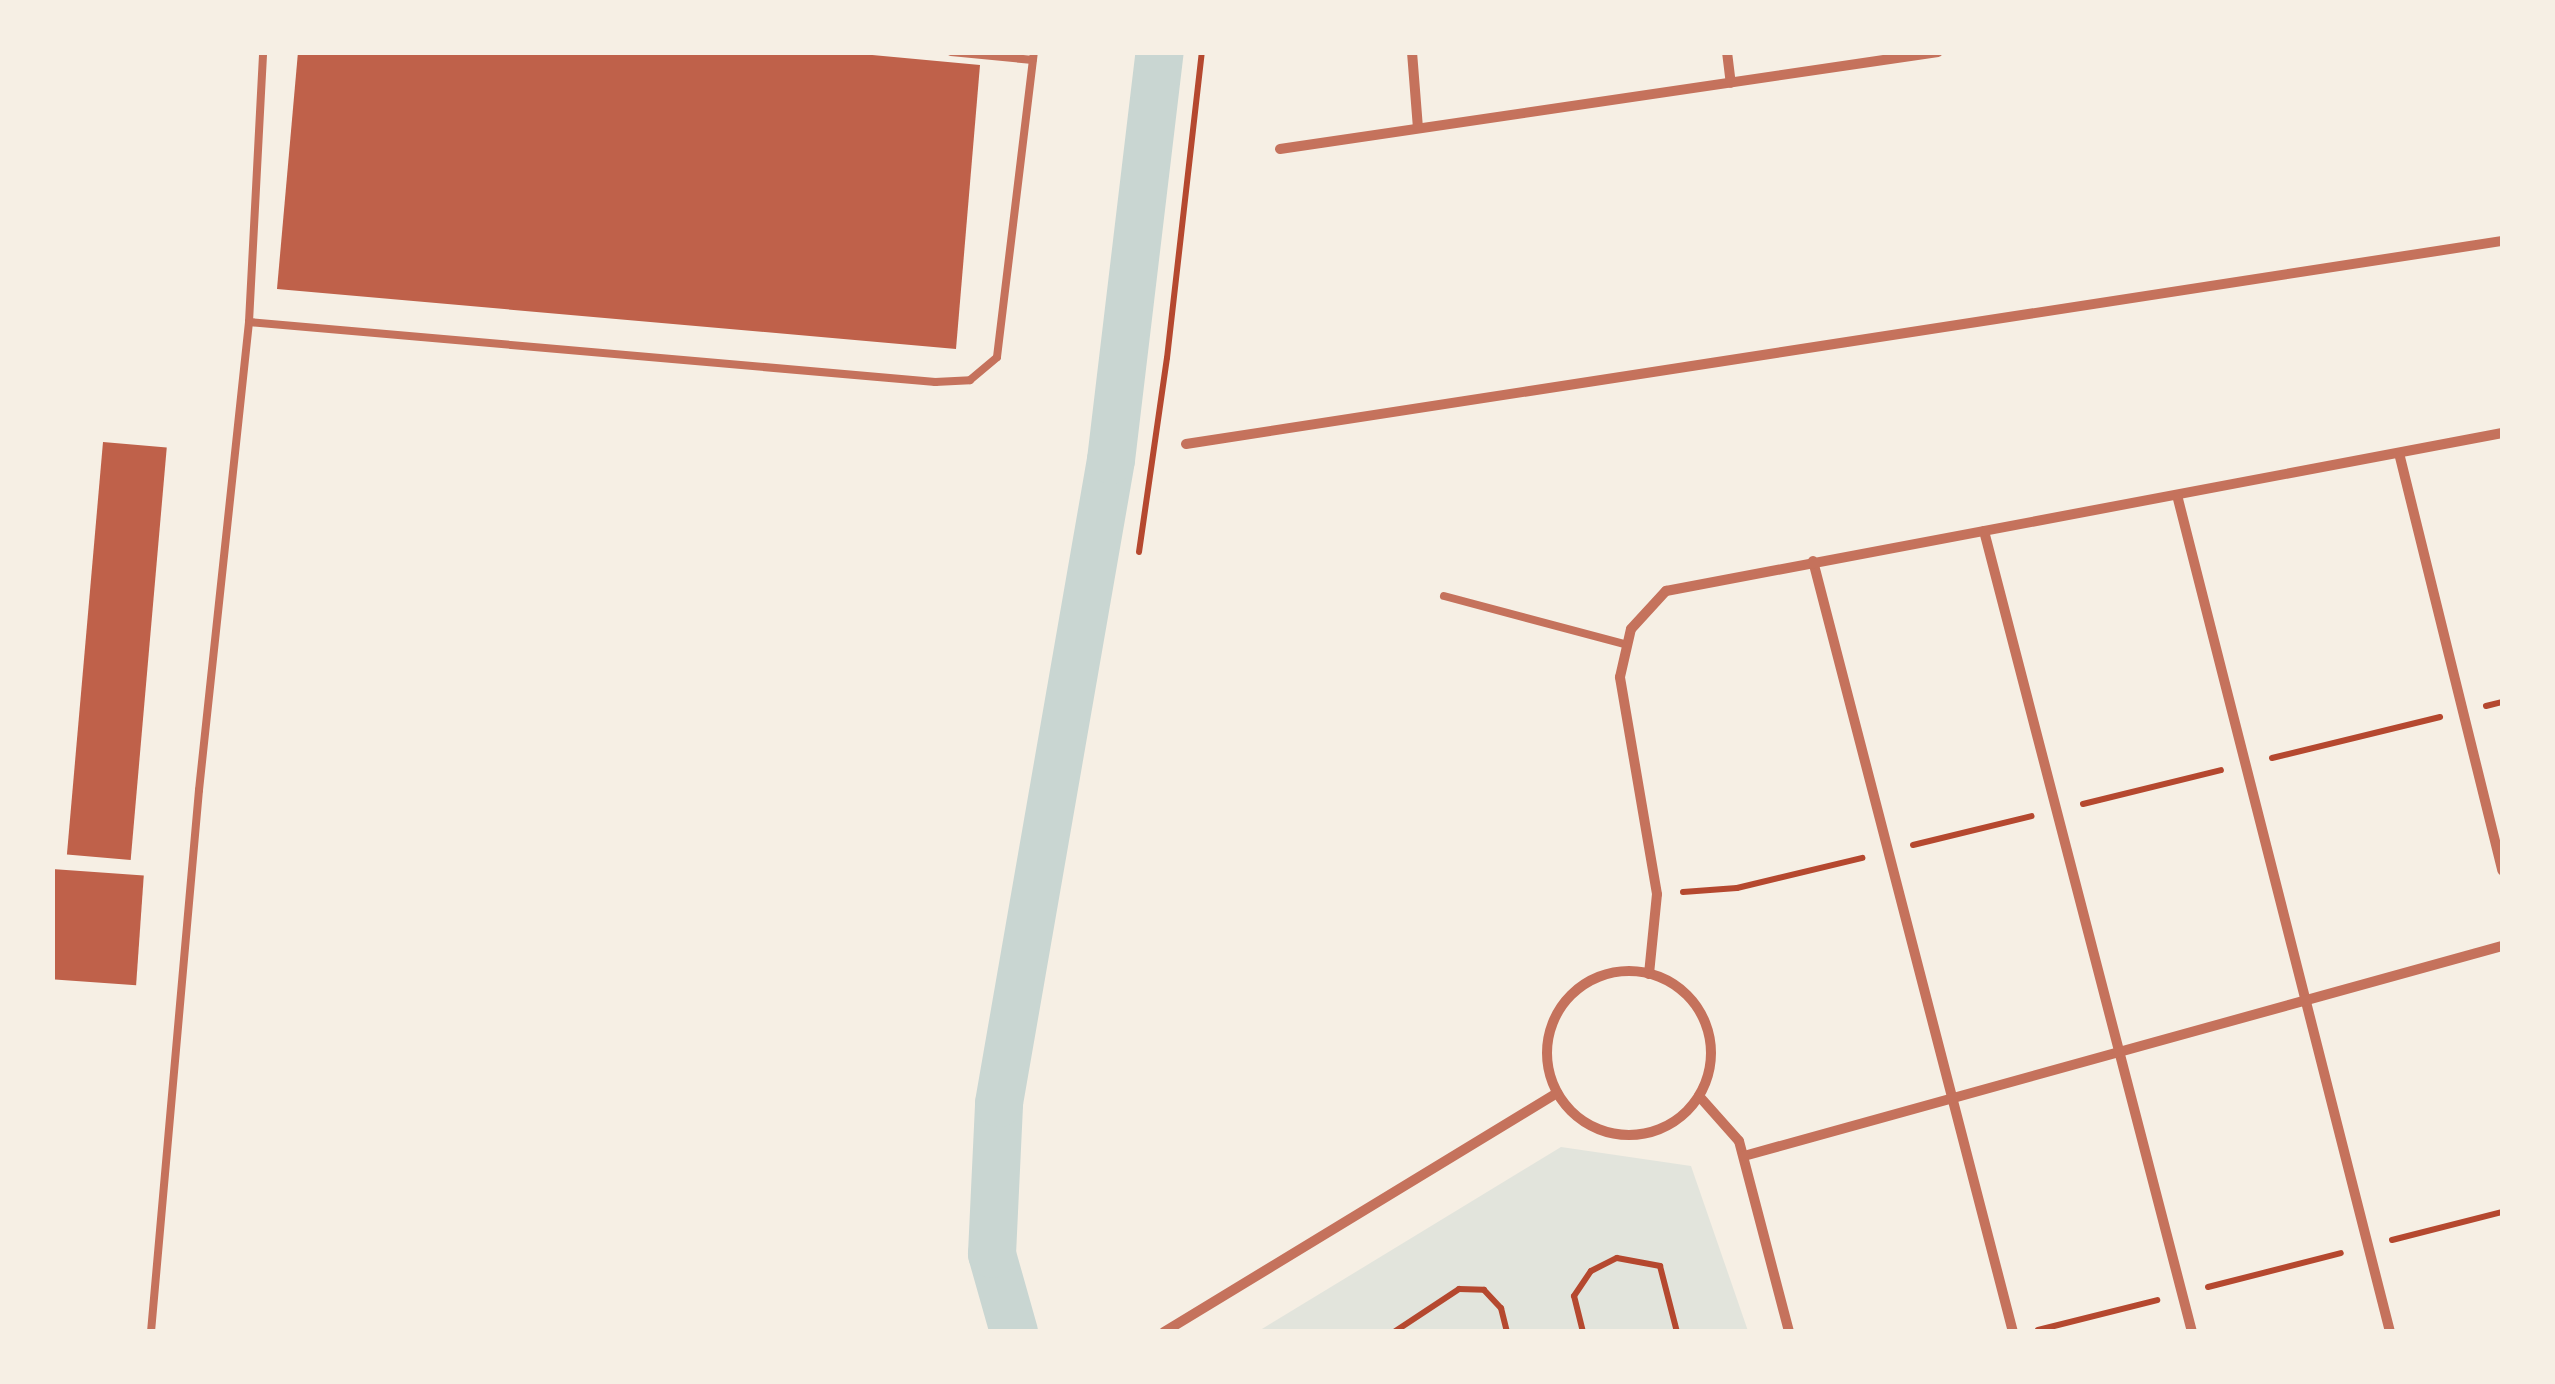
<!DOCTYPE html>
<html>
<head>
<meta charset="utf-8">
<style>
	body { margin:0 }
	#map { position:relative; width:2555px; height:1384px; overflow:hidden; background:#f6efe4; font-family:Merriweather,serif }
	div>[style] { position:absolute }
	.green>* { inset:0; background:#e2e4dc }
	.canal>* { height:48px; margin:-24px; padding:0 24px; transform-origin:24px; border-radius:24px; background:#c9d6d2 }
	.building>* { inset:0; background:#bf614a; transform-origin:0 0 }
	.path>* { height:6px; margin:-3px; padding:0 3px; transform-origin:3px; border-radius:3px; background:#b5482f }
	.service>* { height:8px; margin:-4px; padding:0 4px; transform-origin:4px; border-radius:4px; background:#c5725c }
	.minor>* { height:10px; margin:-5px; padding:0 5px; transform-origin:5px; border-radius:5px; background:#c5725c }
	.minor>.ring { margin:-5px; padding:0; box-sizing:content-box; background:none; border:10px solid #c5725c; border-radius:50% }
	span { translate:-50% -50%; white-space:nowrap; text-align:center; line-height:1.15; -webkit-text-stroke:10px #f6efe4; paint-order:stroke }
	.frame { position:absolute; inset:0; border:55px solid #f6efe4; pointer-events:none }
</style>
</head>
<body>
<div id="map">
	<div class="green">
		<i style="clip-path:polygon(1561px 1147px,1691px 1166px,1748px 1331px,1257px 1332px)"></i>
	</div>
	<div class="canal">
		<i style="left:1014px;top:1332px;width:81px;rotate:-105.8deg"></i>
		<i style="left:992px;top:1254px;width:151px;rotate:-87.3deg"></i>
		<i style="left:999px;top:1103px;width:653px;rotate:-80.12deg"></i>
		<i style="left:1111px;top:460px;width:411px;rotate:-83.2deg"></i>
	</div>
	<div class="building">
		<i style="clip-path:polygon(298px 52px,840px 52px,980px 65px,956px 349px,277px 289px)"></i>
		<i style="left:103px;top:442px;width:64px;height:414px;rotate:5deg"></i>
		<i style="left:52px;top:869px;width:92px;height:110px;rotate:4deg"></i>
	</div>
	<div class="path">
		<i style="left:1139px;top:552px;width:196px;rotate:-81.8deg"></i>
		<i style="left:1167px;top:358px;width:308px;rotate:-83.5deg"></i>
		<i style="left:2486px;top:706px;width:16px;rotate:-14deg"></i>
		<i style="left:2272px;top:758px;width:173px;rotate:-13.7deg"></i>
		<i style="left:2083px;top:804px;width:142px;rotate:-13.8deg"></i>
		<i style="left:1913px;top:845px;width:122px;rotate:-13.7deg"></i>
		<i style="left:1683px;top:892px;width:54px;rotate:-4.2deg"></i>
		<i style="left:1737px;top:888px;width:129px;rotate:-13.5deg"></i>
		<i style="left:2392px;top:1240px;width:114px;rotate:-14.3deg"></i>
		<i style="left:2208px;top:1287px;width:137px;rotate:-14.3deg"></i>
		<i style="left:2038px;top:1330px;width:123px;rotate:-14.1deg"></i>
		<i style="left:1394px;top:1332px;width:78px;rotate:-33.5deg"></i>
		<i style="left:1459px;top:1289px;width:25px;rotate:2deg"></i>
		<i style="left:1484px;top:1290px;width:25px;rotate:47deg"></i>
		<i style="left:1501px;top:1308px;width:25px;rotate:76deg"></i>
		<i style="left:1583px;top:1332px;width:37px;rotate:-104deg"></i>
		<i style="left:1574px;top:1296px;width:30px;rotate:-56deg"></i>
		<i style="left:1591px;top:1271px;width:29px;rotate:-27deg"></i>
		<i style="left:1617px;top:1258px;width:44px;rotate:10.5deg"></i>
		<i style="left:1660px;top:1266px;width:68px;rotate:75.6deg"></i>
	</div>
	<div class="service">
		<i style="left:951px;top:52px;width:82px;rotate:5.6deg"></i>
		<i style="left:249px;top:322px;width:689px;rotate:5deg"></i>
		<i style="left:935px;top:382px;width:35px;rotate:-3deg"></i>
		<i style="left:970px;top:380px;width:35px;rotate:-40deg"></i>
		<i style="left:997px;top:357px;width:307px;rotate:-83.1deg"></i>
		<i style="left:1444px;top:596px;width:187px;rotate:14.9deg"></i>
		<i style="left:151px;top:1332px;width:544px;rotate:-84.94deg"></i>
		<i style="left:199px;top:790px;width:471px;rotate:-83.9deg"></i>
		<i style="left:249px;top:322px;width:270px;rotate:-87deg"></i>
	</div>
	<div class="minor">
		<i style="left:1412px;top:52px;width:76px;rotate:85.5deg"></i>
		<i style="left:1727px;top:52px;width:31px;rotate:83deg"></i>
		<i style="left:1280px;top:149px;width:665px;rotate:-8.39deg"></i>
		<i style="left:1186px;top:444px;width:1332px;rotate:-8.77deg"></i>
		<i style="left:2399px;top:453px;width:430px;rotate:76.1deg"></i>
		<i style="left:2177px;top:495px;width:864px;rotate:75.72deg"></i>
		<i style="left:1984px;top:531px;width:828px;rotate:75.44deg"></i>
		<i style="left:1813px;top:561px;width:797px;rotate:75.46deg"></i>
		<i class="ring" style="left:1547px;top:971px;width:154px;height:154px"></i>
		<i style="left:1649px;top:974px;width:80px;rotate:-84.3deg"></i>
		<i style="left:1657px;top:894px;width:220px;rotate:-99.7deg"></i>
		<i style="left:1620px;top:677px;width:49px;rotate:-77.1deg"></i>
		<i style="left:1631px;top:629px;width:52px;rotate:-47.4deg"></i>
		<i style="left:1666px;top:591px;width:851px;rotate:-10.7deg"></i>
		<i style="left:1699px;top:1096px;width:60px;rotate:48.4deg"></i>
		<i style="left:1739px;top:1141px;width:197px;rotate:75.3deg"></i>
		<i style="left:1744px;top:1156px;width:787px;rotate:-15.49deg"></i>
		<i style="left:1164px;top:1332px;width:460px;rotate:-31.3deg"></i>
	</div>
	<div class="frame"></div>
</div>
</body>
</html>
